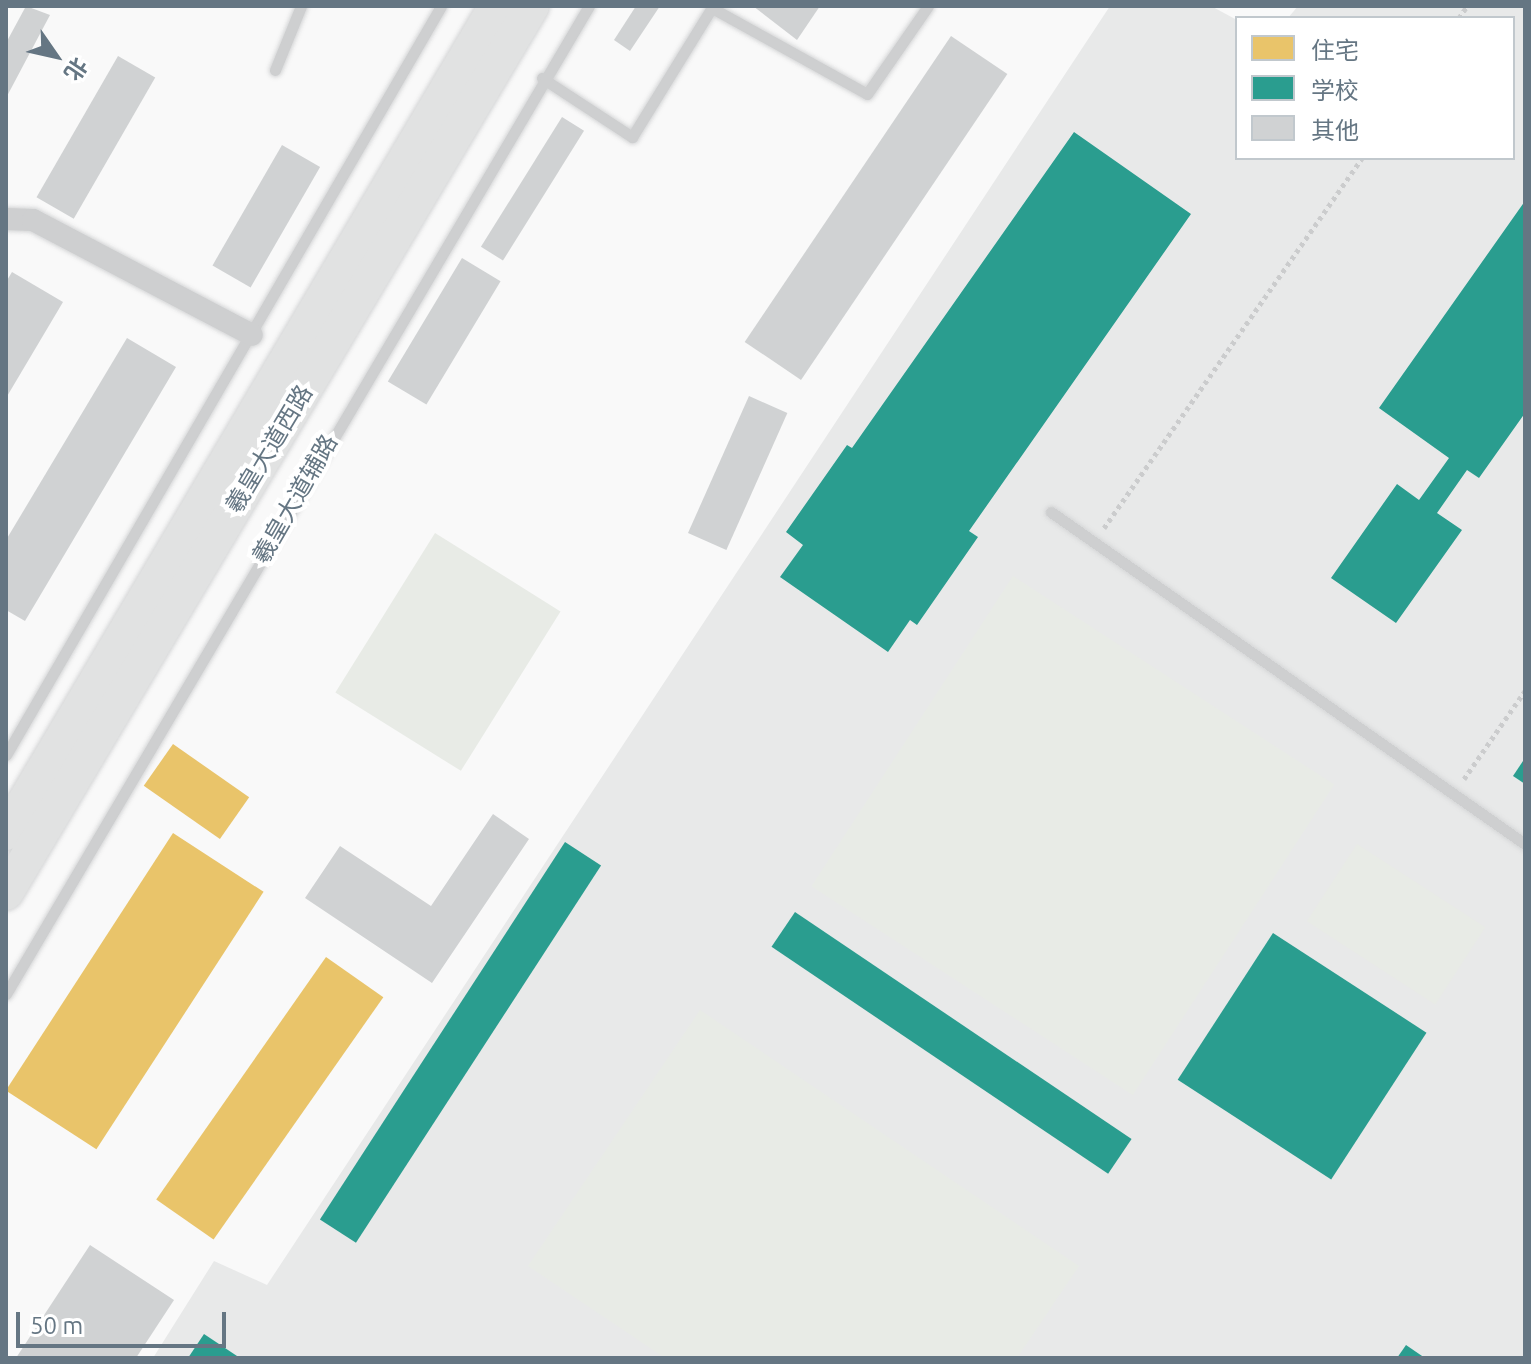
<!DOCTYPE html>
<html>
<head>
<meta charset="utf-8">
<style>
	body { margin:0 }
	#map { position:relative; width:1531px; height:1364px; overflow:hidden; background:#f9f9f9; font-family:Ubuntu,"Noto Sans SC",sans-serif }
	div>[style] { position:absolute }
	.built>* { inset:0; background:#e8e9e9 }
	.green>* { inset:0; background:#e8ebe6; transform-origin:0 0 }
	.homes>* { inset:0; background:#e9c46a; transform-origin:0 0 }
	.schools>* { inset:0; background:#2a9d8f; transform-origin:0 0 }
	.building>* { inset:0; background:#d0d2d3; transform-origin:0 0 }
	.path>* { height:5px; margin-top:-2.5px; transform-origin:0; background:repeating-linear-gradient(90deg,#cbcccd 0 4px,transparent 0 8px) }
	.roads { filter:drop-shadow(0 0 2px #d5d6d7) drop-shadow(0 0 2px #d5d6d7) }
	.service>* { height:11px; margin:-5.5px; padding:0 5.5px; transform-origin:5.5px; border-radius:5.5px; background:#cecfd0 }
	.minor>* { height:22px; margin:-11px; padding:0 11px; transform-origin:11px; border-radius:11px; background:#cecfd0 }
	.primary>* { height:34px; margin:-17px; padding:0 17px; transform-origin:17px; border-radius:17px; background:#e1e2e2 }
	span { translate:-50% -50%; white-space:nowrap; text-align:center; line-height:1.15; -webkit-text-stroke:8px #fff; paint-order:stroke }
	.street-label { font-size:24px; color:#657683 }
	.frame { position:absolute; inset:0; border:8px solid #657683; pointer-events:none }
	.legend { position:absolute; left:1235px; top:16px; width:280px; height:144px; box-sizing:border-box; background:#fff; border:2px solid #c1c8cd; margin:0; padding:10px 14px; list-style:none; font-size:24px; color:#657683 }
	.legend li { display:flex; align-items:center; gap:16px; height:40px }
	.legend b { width:40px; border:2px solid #c1c8cd }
	.north { position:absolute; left:16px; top:16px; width:80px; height:80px; -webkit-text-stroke:6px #fff; paint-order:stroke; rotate:124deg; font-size:22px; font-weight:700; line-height:32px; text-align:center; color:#657683 }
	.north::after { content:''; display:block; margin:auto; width:28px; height:36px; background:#657683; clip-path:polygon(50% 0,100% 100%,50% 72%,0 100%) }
	.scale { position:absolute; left:16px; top:1312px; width:210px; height:36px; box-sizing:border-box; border:4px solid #657683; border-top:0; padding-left:10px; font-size:24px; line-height:28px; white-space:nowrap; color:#657683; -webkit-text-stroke:6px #fff; paint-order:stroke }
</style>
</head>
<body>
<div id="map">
	<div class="built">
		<i style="clip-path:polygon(1110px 6px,1211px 6px,1237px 20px,1237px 158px,1513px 158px,1513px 18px,1288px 18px,1298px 6px,1525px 6px,1525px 1358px,153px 1358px,214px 1261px,267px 1285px)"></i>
	</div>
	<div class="green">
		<i style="left:435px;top:533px;width:148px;height:188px;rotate:32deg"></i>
		<i style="left:1013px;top:576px;width:383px;height:370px;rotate:33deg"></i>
		<i style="left:1357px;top:844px;width:153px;height:92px;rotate:33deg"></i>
		<i style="clip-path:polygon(700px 1010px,1079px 1266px,1017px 1358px,665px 1358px,528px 1266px)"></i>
	</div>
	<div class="homes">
		<i style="left:173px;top:744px;width:93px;height:51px;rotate:35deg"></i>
		<i style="left:173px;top:833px;width:108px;height:307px;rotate:33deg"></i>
		<i style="left:326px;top:957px;width:70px;height:296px;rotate:35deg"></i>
	</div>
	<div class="schools">
		<i style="clip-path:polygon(1074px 132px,1191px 214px,969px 531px,978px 537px,917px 625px,910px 620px,888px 652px,780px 577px,803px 545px,786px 532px,847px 445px,852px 448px)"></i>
		<i style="clip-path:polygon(1525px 201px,1525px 413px,1479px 478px,1467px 470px,1437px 513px,1462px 530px,1396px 623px,1331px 578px,1397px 484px,1419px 500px,1449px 458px,1379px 408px)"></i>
		<i style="clip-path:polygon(1525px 758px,1525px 784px,1513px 776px)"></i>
		<i style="left:565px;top:842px;width:43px;height:450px;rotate:33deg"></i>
		<i style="left:795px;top:912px;width:406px;height:42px;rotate:34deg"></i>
		<i style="left:1273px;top:933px;width:183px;height:175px;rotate:33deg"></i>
		<i style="clip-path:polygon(204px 1334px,240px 1358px,188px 1358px)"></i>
		<i style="clip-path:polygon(1406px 1345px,1425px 1358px,1397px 1358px)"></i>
	</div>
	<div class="building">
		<i style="clip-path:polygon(26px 6px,50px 15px,6px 98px,6px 43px)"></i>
		<i style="clip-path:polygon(636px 6px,660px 6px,630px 51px,614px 40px)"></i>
		<i style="clip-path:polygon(753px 6px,820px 6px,797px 40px)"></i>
		<i style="left:951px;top:36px;width:68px;height:369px;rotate:34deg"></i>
		<i style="left:118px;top:56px;width:43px;height:163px;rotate:30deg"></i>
		<i style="left:562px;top:117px;width:26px;height:153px;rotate:32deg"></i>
		<i style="left:282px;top:145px;width:44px;height:139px;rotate:30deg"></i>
		<i style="left:462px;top:258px;width:45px;height:144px;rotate:31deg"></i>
		<i style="clip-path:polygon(12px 272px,63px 302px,6px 398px,6px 282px)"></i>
		<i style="clip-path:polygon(127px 338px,176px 367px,25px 621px,6px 610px,6px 540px)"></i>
		<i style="left:749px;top:396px;width:42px;height:150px;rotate:24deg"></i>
		<i style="clip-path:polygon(493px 814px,529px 839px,432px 983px,305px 898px,340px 846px,431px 906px)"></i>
		<i style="clip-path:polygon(90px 1245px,174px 1300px,136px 1358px,16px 1358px)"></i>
	</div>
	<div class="path">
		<i style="left:1459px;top:18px;width:14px;rotate:-56deg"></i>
		<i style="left:1104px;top:528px;width:451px;rotate:-55.1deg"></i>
		<i style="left:1464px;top:779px;width:107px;rotate:-55.3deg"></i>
	</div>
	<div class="roads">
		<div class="service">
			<i style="left:712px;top:8px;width:177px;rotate:29deg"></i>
			<i style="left:867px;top:94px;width:107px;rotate:-55.3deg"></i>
			<i style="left:275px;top:70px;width:69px;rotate:-67.9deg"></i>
			<i style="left:542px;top:78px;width:108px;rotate:33.2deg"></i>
			<i style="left:632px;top:137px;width:154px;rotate:-58.3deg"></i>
			<i style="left:1051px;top:512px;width:579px;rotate:35.01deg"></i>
			<i style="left:6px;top:755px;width:866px;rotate:-59.85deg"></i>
			<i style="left:6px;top:994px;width:1147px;rotate:-59.46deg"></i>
		</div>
		<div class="minor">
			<i style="left:6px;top:219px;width:27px;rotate:2deg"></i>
			<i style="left:33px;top:220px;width:247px;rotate:27.7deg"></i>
		</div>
		<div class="primary">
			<i style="left:6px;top:833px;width:961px;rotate:-59.35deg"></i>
			<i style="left:6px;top:893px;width:1031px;rotate:-59.33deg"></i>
		</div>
	</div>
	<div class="street-label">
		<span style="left:269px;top:449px;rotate:-59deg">羲皇大道西路</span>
		<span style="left:295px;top:499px;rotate:-60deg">羲皇大道辅路</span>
	</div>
	<div class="frame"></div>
	<ul class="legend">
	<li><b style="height:22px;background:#e9c46a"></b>住宅</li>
	<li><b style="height:22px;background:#2a9d8f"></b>学校</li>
	<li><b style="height:22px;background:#d0d2d3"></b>其他</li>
	</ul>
	<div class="north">北</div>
	<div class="scale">50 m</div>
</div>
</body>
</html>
